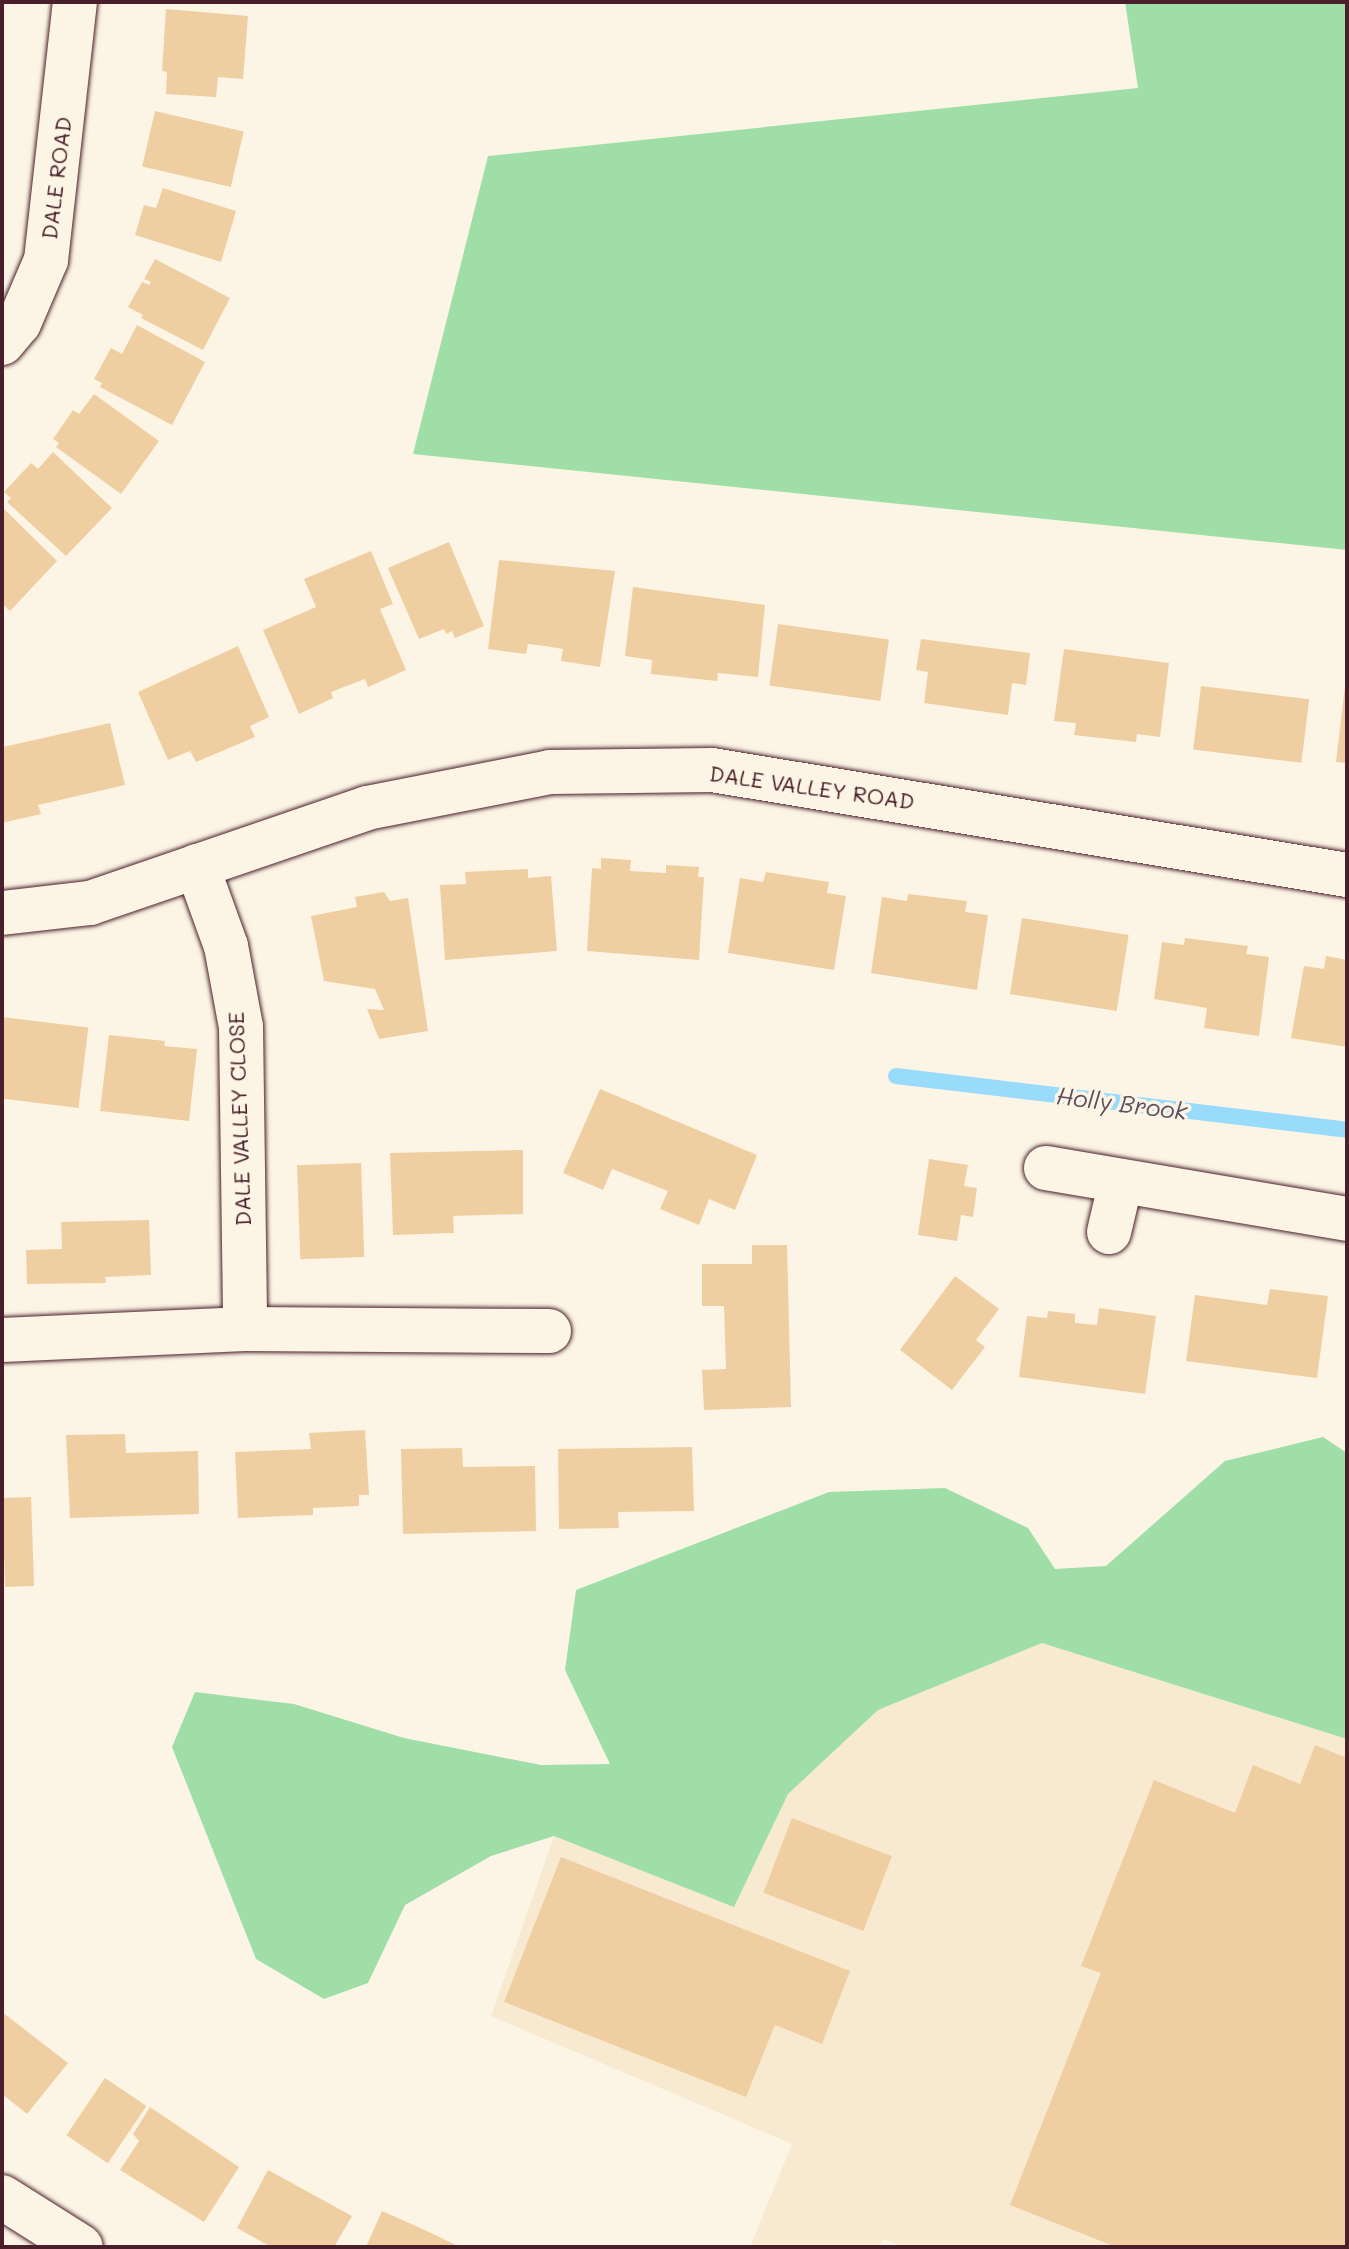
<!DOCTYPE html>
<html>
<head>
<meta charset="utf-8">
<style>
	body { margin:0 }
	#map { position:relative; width:1349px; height:2249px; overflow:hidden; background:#fcf5e5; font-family:Mali,sans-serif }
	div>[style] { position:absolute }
	.built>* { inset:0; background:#f8ead1 }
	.green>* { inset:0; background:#9fdea6 }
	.stream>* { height:16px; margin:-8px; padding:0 8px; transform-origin:8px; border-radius:8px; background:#99dbfb }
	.building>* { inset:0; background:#efcfa1; transform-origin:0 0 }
	.roads { filter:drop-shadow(0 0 2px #4a1f2b) drop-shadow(0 0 2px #4a1f2b) }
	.minor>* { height:44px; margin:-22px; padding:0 22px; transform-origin:22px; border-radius:22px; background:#fcf5e5 }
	span { translate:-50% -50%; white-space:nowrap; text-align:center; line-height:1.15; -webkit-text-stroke:7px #fcf5e5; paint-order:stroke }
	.street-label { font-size:22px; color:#4a1f2b }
	.water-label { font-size:24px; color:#5e4e5f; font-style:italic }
	.frame { position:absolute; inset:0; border:4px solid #4a1f2b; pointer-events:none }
</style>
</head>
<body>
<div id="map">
	<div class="built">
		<i style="clip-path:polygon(1042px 1643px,1347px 1739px,1347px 2247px,903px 2247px,883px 2239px,880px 2247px,750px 2247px,792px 2144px,491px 2016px,554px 1836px,734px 1907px,788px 1794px,878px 1710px)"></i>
	</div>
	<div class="green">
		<i style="clip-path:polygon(1125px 2px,1347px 2px,1347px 550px,413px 454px,488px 156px,1138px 88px)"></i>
		<i style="clip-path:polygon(1323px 1437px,1347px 1453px,1347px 1739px,1042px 1643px,878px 1710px,788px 1794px,734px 1907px,554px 1836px,491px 1856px,405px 1905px,368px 1983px,324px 1999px,256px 1959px,172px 1747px,195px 1692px,294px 1704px,404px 1738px,541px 1765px,610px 1764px,565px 1670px,576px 1590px,829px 1492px,945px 1488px,1028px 1528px,1055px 1569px,1106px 1566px,1225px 1461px)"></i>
	</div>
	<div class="stream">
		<i style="left:896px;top:1076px;width:454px;rotate:6.8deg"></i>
	</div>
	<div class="building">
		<i style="clip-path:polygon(166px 9px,248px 16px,243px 79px,218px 77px,216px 97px,166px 94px,167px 72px,162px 71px)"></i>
		<i style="left:155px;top:111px;width:91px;height:57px;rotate:13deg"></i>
		<i style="clip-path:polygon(163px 188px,236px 211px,221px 262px,135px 235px,144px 205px,156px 208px)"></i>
		<i style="clip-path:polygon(155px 259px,230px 298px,203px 350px,141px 318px,143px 315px,128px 307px,142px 282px,149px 285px,151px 282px,144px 279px)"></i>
		<i style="clip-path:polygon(137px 325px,205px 362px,172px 425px,100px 387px,102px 383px,94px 379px,111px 348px,122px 354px)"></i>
		<i style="clip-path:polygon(94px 394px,159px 441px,121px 494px,56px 447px,59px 443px,53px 439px,73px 410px,79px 414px)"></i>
		<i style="clip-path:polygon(53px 452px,112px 508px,66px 556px,7px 502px,11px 498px,4px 492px,31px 463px,38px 469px)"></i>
		<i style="clip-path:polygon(2px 507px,57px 561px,10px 611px,2px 604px)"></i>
		<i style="clip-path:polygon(449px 542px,484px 626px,455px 638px,452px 631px,446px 634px,444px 629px,419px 639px,388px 568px)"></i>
		<i style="clip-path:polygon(371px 551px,393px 604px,380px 609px,406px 670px,368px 687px,365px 679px,331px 692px,333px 698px,299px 714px,263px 630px,316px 607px,304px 579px)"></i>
		<i style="clip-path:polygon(499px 560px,615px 571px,600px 667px,561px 661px,563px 649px,545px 646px,528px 644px,526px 654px,488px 649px)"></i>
		<i style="clip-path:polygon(633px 587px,765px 605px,758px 677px,718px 673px,717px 681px,651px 674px,652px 660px,625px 656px)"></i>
		<i style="left:778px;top:624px;width:112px;height:62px;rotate:8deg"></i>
		<i style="clip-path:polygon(921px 639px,1030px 653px,1026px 685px,1012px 683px,1008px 715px,924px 703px,928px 672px,916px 670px)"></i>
		<i style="clip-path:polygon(238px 646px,269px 717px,250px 726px,255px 737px,196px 762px,190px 751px,168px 760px,138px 692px)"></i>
		<i style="clip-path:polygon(1064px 649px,1169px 663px,1160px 737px,1137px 734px,1136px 742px,1074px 735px,1076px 723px,1054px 721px)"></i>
		<i style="left:1201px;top:686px;width:109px;height:64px;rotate:7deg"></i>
		<i style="clip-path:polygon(1345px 686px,1347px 686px,1347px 763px,1336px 762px)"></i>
		<i style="clip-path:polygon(110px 723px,125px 785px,38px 805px,41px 814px,2px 823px,3px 747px)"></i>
		<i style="clip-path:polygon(601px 858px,631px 860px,630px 871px,666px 873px,666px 865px,699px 867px,698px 877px,704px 877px,699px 960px,587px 951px,592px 868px,601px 869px)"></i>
		<i style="clip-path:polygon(528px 869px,528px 878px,551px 876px,557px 951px,445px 960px,440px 885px,466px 884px,465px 872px)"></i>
		<i style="clip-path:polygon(766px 872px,829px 882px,827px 893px,846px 896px,834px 970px,728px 953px,740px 878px,763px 882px)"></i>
		<i style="clip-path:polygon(384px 892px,390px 901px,408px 898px,428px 1031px,379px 1039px,367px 1009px,384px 1010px,375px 989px,324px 981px,311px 916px,357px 907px,355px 897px)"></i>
		<i style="clip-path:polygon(908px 894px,967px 901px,965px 912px,988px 915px,977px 990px,871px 973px,882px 897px,907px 901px)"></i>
		<i style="left:1022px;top:918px;width:108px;height:77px;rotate:9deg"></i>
		<i style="clip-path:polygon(1185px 938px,1248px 946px,1246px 954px,1269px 957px,1259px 1036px,1204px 1028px,1207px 1008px,1154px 999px,1162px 942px,1184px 945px)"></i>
		<i style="clip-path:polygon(1326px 956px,1347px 960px,1347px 1047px,1291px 1038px,1304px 966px,1324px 969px)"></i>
		<i style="left:2px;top:1017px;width:87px;height:81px;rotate:7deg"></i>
		<i style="clip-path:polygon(109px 1035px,165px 1041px,164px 1046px,197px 1049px,189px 1121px,100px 1111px)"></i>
		<i style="clip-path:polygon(600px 1089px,757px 1155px,735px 1210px,709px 1199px,699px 1225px,660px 1209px,668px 1191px,612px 1169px,603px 1190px,563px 1173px)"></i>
		<i style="clip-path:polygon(523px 1150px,523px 1214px,453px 1216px,454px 1233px,393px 1235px,390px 1153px)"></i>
		<i style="clip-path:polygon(929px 1159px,968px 1165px,964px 1186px,977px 1188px,973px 1217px,961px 1215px,957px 1241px,918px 1235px)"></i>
		<i style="left:361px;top:1163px;width:94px;height:64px;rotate:88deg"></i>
		<i style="clip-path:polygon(149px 1220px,151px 1275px,105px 1277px,106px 1283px,27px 1284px,26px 1250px,62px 1249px,61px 1222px)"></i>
		<i style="clip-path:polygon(752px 1245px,787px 1245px,791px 1407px,704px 1410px,702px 1370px,726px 1369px,725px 1338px,724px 1306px,702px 1306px,702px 1264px,752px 1264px)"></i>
		<i style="clip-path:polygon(955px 1276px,999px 1309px,976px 1340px,985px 1347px,952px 1390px,900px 1350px)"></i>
		<i style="clip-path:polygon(1270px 1289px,1328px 1296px,1317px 1378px,1186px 1361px,1195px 1295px,1267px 1305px)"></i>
		<i style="clip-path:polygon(1099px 1308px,1156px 1316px,1145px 1394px,1019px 1377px,1027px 1316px,1047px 1318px,1048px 1311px,1075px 1314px,1075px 1323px,1097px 1325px)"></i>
		<i style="clip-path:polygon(365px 1430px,369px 1495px,359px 1495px,359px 1506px,313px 1508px,313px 1515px,238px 1518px,235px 1452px,311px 1449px,309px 1433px)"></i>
		<i style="clip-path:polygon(125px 1434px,126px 1453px,198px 1451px,199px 1514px,70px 1518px,66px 1435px)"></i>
		<i style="clip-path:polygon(692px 1447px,694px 1511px,618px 1512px,619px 1528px,559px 1529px,558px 1449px)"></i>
		<i style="clip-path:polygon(462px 1448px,463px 1467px,535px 1466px,536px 1531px,403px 1534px,401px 1449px)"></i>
		<i style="left:31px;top:1497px;width:89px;height:29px;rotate:88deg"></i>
		<i style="clip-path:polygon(1315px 1745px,1347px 1758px,1347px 2247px,1116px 2247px,1010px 2205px,1101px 1973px,1081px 1966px,1154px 1780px,1235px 1813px,1253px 1765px,1300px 1784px)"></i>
		<i style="left:792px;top:1818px;width:107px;height:80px;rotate:21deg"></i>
		<i style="clip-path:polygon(561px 1857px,850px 1971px,822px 2044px,775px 2025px,746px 2097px,504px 2002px)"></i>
		<i style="clip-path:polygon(2px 2012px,68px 2063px,27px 2114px,2px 2094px)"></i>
		<i style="left:105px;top:2078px;width:50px;height:69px;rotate:34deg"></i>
		<i style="clip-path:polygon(150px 2107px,239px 2167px,204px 2222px,120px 2170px,139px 2141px,133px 2134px)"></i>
		<i style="clip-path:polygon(268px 2170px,352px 2216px,334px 2247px,271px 2247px,237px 2228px)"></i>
		<i style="clip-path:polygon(382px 2211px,427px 2231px,460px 2247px,366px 2247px)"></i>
	</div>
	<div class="roads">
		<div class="minor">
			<i style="left:2px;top:343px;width:26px;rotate:-50deg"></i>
			<i style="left:19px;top:323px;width:69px;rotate:-66.8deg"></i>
			<i style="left:46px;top:260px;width:260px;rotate:-83.6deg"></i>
			<i style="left:197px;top:866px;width:85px;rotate:70.1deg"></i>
			<i style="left:226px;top:946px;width:82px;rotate:79.5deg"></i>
			<i style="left:241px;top:1027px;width:302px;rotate:89.2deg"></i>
			<i style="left:2px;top:913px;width:89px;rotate:-6.5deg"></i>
			<i style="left:90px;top:903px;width:293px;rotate:-18.9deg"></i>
			<i style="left:367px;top:808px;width:187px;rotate:-11.1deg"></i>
			<i style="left:550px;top:772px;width:162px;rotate:-0.7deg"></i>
			<i style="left:712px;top:770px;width:644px;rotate:9.39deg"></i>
			<i style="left:1046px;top:1168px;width:305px;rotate:9.6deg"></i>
			<i style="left:1109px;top:1232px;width:52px;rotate:-76.8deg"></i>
			<i style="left:2px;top:1340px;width:243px;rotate:-2.6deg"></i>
			<i style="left:245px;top:1329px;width:304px;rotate:0.4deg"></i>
			<i style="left:2px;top:2197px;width:93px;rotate:32.3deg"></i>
		</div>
	</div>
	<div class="street-label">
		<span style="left:56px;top:178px;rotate:-83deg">DALE ROAD</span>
		<span style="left:812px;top:787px;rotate:8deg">DALE VALLEY ROAD</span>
		<span style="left:239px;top:1119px;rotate:-92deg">DALE VALLEY CLOSE</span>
	</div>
	<div class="water-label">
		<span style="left:1122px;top:1103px;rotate:7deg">Holly Brook</span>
	</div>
	<div class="frame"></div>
</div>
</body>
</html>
